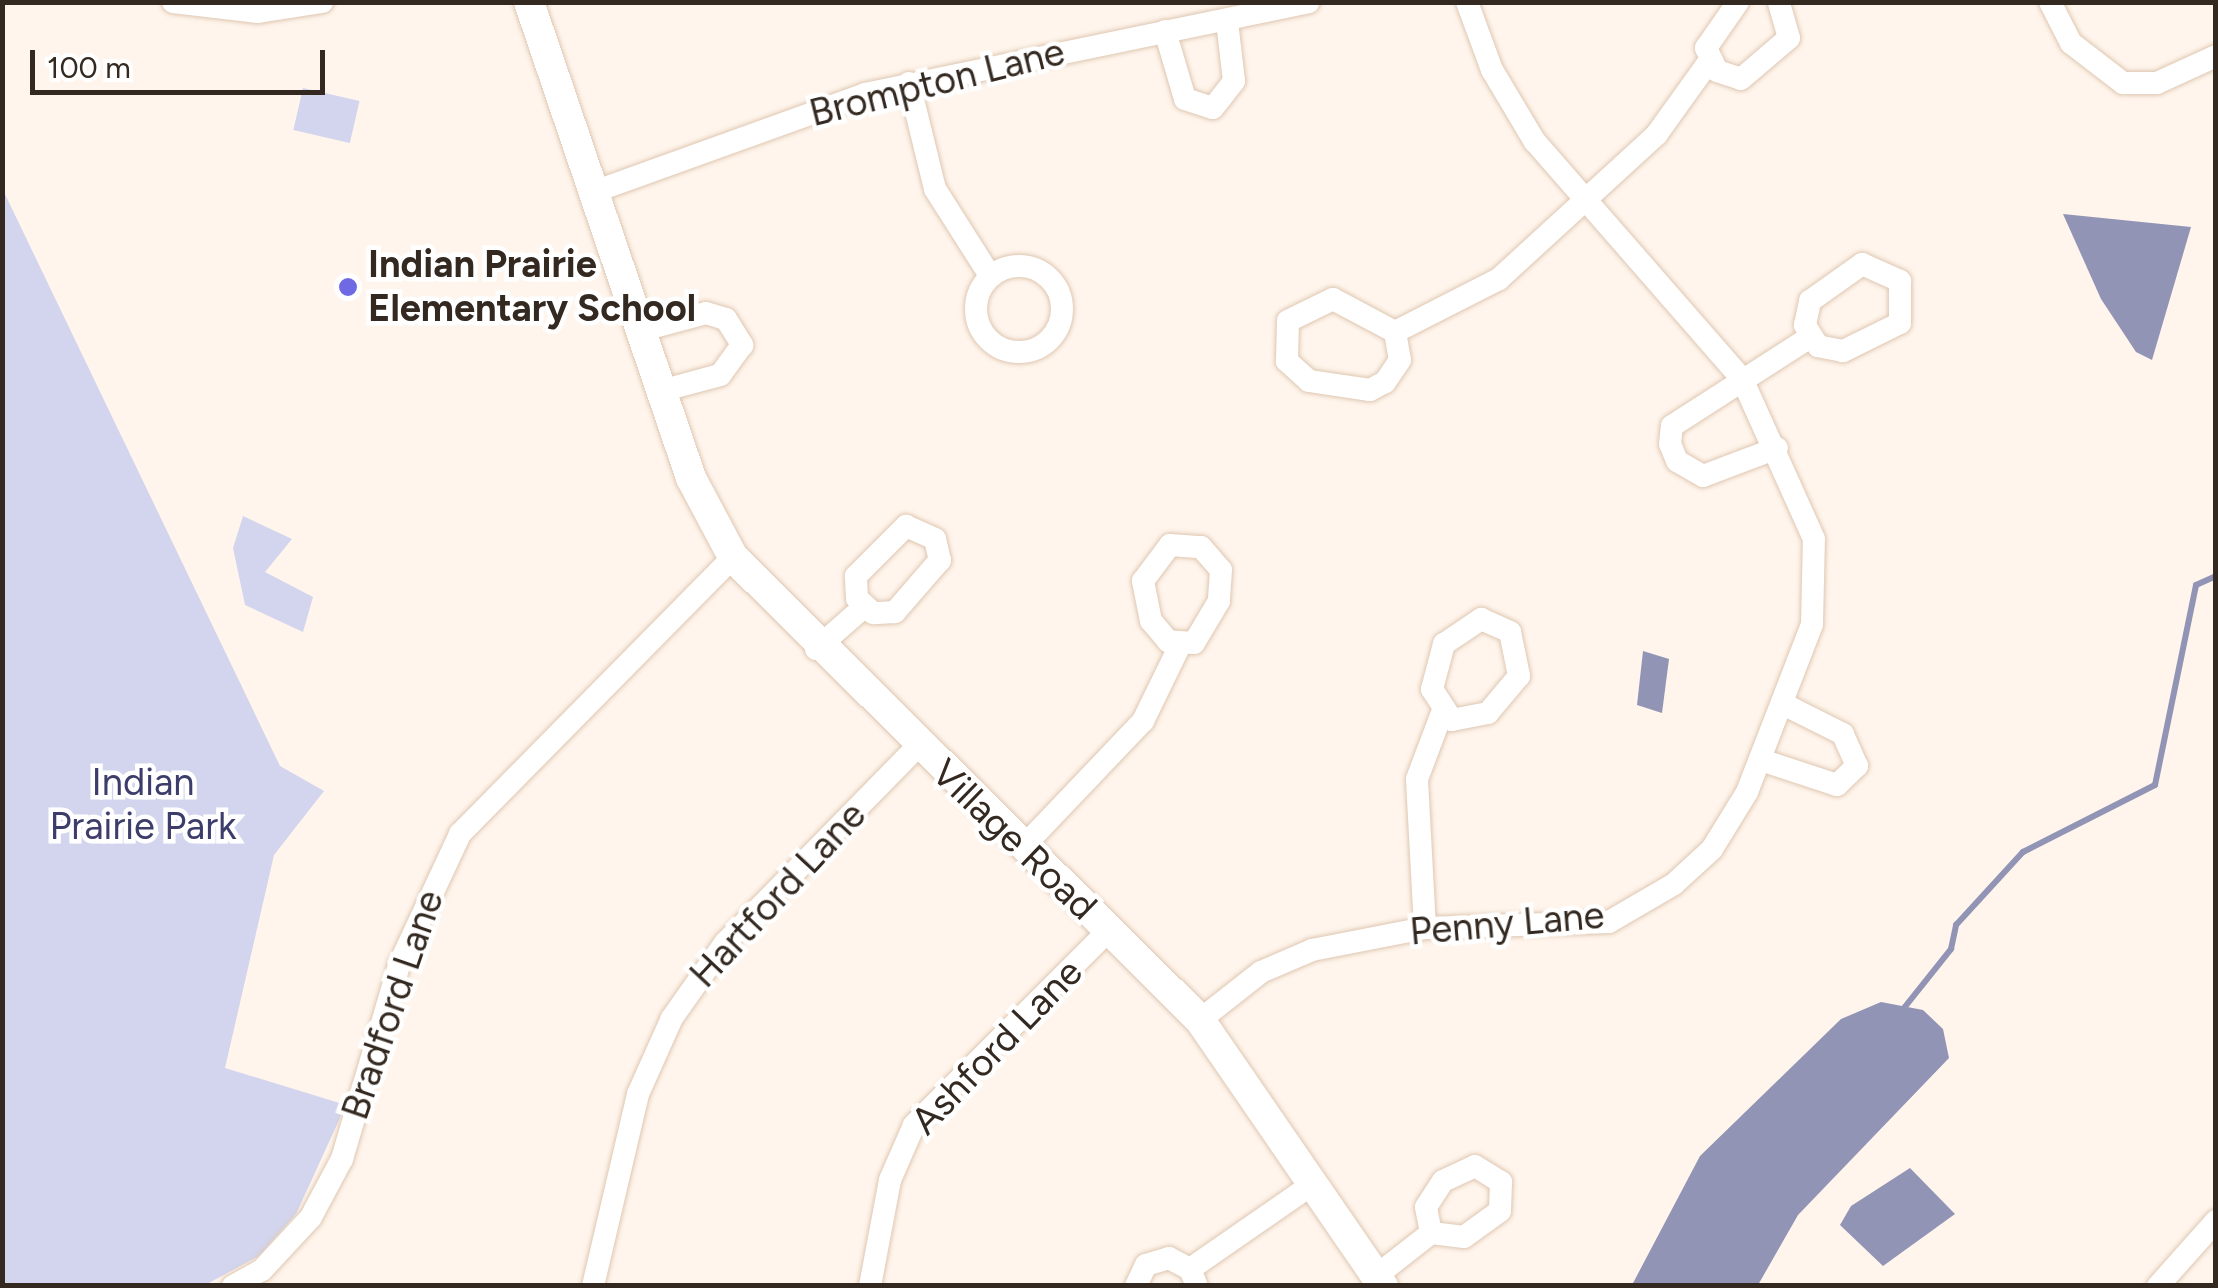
<!DOCTYPE html>
<html>
<head>
<meta charset="utf-8">
<style>
	body { margin:0 }
	#map { position:relative; width:2218px; height:1288px; overflow:hidden; background:#fff5ec; font-family:Figtree,sans-serif }
	div>[style] { position:absolute }
	.green>* { inset:0; background:#d2d5ed; transform-origin:0 0 }
	.water>* { inset:0; background:#9194b4 }
	.stream>* { height:6px; margin:-3px; padding:0 3px; transform-origin:3px; border-radius:3px; background:#9194b4 }
	.roads { filter:drop-shadow(0 0 2px #dfc7b2) drop-shadow(0 0 2px #dfc7b2) }
	.street>* { height:22px; margin:-11px; padding:0 11px; transform-origin:11px; border-radius:11px; background:#fff }
	.street>.ring { margin:-11px; padding:0; box-sizing:content-box; background:none; border:22px solid #fff; border-radius:50% }
	.secondary>* { height:30px; margin:-15px; padding:0 15px; transform-origin:15px; border-radius:15px; background:#fff }
	.dots>* { width:28px; height:28px; translate:-50% -50%; box-sizing:border-box; border:5px solid #fff; border-radius:50% }
	span { translate:-50% -50%; white-space:nowrap; text-align:center; line-height:1.15; -webkit-text-stroke:9px #fff; paint-order:stroke }
	.street-label { font-size:38px; color:#332921 }
	.poi-label { font-size:38px; color:#332921; font-weight:700 }
	.left { translate:0 -50%; text-align:left }
	.park-label { font-size:38px; color:#3c3d6b }
	.frame { position:absolute; inset:0; border:5px solid #332921; pointer-events:none }
	.scale { position:absolute; left:30px; top:50px; width:295px; height:45px; box-sizing:border-box; border:5px solid #332921; border-top:0; padding-left:12px; font-size:30px; line-height:35px; white-space:nowrap; color:#332921; -webkit-text-stroke:8px #fff; paint-order:stroke }
</style>
</head>
<body>
<div id="map">
	<div class="green">
		<i style="left:303px;top:88px;width:58px;height:43px;rotate:13deg"></i>
		<i style="clip-path:polygon(3px 190px,280px 766px,324px 791px,274px 855px,225px 1068px,346px 1105px,296px 1214px,259px 1256px,205px 1285px,3px 1285px)"></i>
		<i style="clip-path:polygon(243px 516px,292px 539px,265px 572px,313px 597px,303px 632px,245px 605px,233px 548px)"></i>
	</div>
	<div class="water">
		<i style="clip-path:polygon(2063px 214px,2191px 227px,2152px 360px,2136px 352px,2101px 299px)"></i>
		<i style="clip-path:polygon(1643px 651px,1669px 659px,1662px 713px,1637px 705px)"></i>
		<i style="clip-path:polygon(1881px 1002px,1923px 1010px,1943px 1029px,1949px 1058px,1798px 1215px,1758px 1285px,1632px 1285px,1700px 1156px,1841px 1019px)"></i>
		<i style="clip-path:polygon(1910px 1168px,1955px 1214px,1883px 1266px,1840px 1225px,1851px 1206px)"></i>
	</div>
	<div class="stream">
		<i style="left:2216px;top:420px;width:47px;rotate:90deg"></i>
		<i style="left:1900px;top:1013px;width:82px;rotate:-51.4deg"></i>
		<i style="left:1951px;top:949px;width:25px;rotate:-78deg"></i>
		<i style="left:1956px;top:925px;width:99px;rotate:-47.5deg"></i>
		<i style="left:2023px;top:852px;width:148px;rotate:-26.9deg"></i>
		<i style="left:2155px;top:785px;width:204px;rotate:-78.4deg"></i>
		<i style="left:2196px;top:585px;width:22px;rotate:-24deg"></i>
	</div>
	<div class="roads">
		<div class="street">
			<i style="left:173px;top:2px;width:86px;rotate:6.7deg"></i>
			<i style="left:258px;top:12px;width:65px;rotate:-8.9deg"></i>
			<i style="left:1738px;top:2px;width:56px;rotate:124.8deg"></i>
			<i style="left:1706px;top:48px;width:25px;rotate:64deg"></i>
			<i style="left:1717px;top:71px;width:25px;rotate:18deg"></i>
			<i style="left:1741px;top:79px;width:63px;rotate:-40.5deg"></i>
			<i style="left:1789px;top:38px;width:37px;rotate:-106deg"></i>
			<i style="left:2050px;top:2px;width:46px;rotate:62.9deg"></i>
			<i style="left:2071px;top:43px;width:66px;rotate:37.6deg"></i>
			<i style="left:2123px;top:83px;width:34px"></i>
			<i style="left:2157px;top:83px;width:65px;rotate:-24.6deg"></i>
			<i style="left:1165px;top:31px;width:71px;rotate:73.6deg"></i>
			<i style="left:1185px;top:99px;width:29px;rotate:18deg"></i>
			<i style="left:1213px;top:108px;width:34px;rotate:-52deg"></i>
			<i style="left:1234px;top:81px;width:60px;rotate:-96.7deg"></i>
			<i style="left:909px;top:83px;width:109px;rotate:76.2deg"></i>
			<i style="left:935px;top:189px;width:97px;rotate:57.6deg"></i>
			<i style="left:599px;top:190px;width:283px;rotate:-19.8deg"></i>
			<i style="left:865px;top:94px;width:453px;rotate:-11.7deg"></i>
			<i style="left:1862px;top:264px;width:42px;rotate:24.1deg"></i>
			<i style="left:1900px;top:281px;width:42px;rotate:90deg"></i>
			<i style="left:1900px;top:323px;width:64px;rotate:153.8deg"></i>
			<i style="left:1843px;top:351px;width:25px;rotate:-169deg"></i>
			<i style="left:1818px;top:346px;width:25px;rotate:-122deg"></i>
			<i style="left:1805px;top:325px;width:25px;rotate:-78deg"></i>
			<i style="left:1810px;top:301px;width:64px;rotate:-35.4deg"></i>
			<i class="ring" style="left:976px;top:266px;width:64px;height:64px"></i>
			<i style="left:1333px;top:299px;width:70px;rotate:28deg"></i>
			<i style="left:1395px;top:332px;width:28px;rotate:80deg"></i>
			<i style="left:1400px;top:360px;width:27px;rotate:124deg"></i>
			<i style="left:1385px;top:382px;width:17px;rotate:152deg"></i>
			<i style="left:1370px;top:390px;width:62px;rotate:-171.6deg"></i>
			<i style="left:1309px;top:381px;width:30px;rotate:-138deg"></i>
			<i style="left:1287px;top:361px;width:40px;rotate:-88.6deg"></i>
			<i style="left:1288px;top:321px;width:50px;rotate:-26.1deg"></i>
			<i style="left:646px;top:329px;width:62px;rotate:-14.9deg"></i>
			<i style="left:706px;top:313px;width:21px;rotate:17deg"></i>
			<i style="left:726px;top:319px;width:31px;rotate:58deg"></i>
			<i style="left:742px;top:345px;width:37px;rotate:126deg"></i>
			<i style="left:720px;top:375px;width:58px;rotate:165deg"></i>
			<i style="left:1395px;top:332px;width:117px;rotate:-27deg"></i>
			<i style="left:1499px;top:279px;width:214px;rotate:-42.5deg"></i>
			<i style="left:1657px;top:134px;width:91px;rotate:-54.4deg"></i>
			<i style="left:1777px;top:448px;width:79px;rotate:159.3deg"></i>
			<i style="left:1703px;top:476px;width:30px;rotate:-150deg"></i>
			<i style="left:1677px;top:461px;width:18px;rotate:-112deg"></i>
			<i style="left:1670px;top:444px;width:18px;rotate:-84deg"></i>
			<i style="left:1672px;top:426px;width:164px;rotate:-32.8deg"></i>
			<i style="left:906px;top:526px;width:32px;rotate:24deg"></i>
			<i style="left:935px;top:539px;width:22px;rotate:77deg"></i>
			<i style="left:940px;top:560px;width:69px;rotate:130.9deg"></i>
			<i style="left:895px;top:612px;width:22px;rotate:177deg"></i>
			<i style="left:873px;top:613px;width:22px;rotate:-137deg"></i>
			<i style="left:857px;top:598px;width:22px;rotate:-93deg"></i>
			<i style="left:856px;top:576px;width:71px;rotate:-45deg"></i>
			<i style="left:1170px;top:545px;width:31px;rotate:4deg"></i>
			<i style="left:1201px;top:547px;width:30px;rotate:49deg"></i>
			<i style="left:1221px;top:570px;width:31px;rotate:94deg"></i>
			<i style="left:1219px;top:601px;width:49px;rotate:120.8deg"></i>
			<i style="left:1194px;top:643px;width:26px;rotate:-176deg"></i>
			<i style="left:1168px;top:641px;width:26px;rotate:-130deg"></i>
			<i style="left:1151px;top:621px;width:41px;rotate:-101.3deg"></i>
			<i style="left:1143px;top:581px;width:45px;rotate:-53.1deg"></i>
			<i style="left:1481px;top:619px;width:32px;rotate:24deg"></i>
			<i style="left:1510px;top:632px;width:45px;rotate:78.4deg"></i>
			<i style="left:1519px;top:676px;width:48px;rotate:130deg"></i>
			<i style="left:1488px;top:713px;width:37px;rotate:169deg"></i>
			<i style="left:1452px;top:720px;width:37px;rotate:-123deg"></i>
			<i style="left:1432px;top:689px;width:47px;rotate:-75.1deg"></i>
			<i style="left:1444px;top:644px;width:45px;rotate:-34deg"></i>
			<i style="left:816px;top:649px;width:64px;rotate:-41.2deg"></i>
			<i style="left:1761px;top:760px;width:80px;rotate:18.2deg"></i>
			<i style="left:1837px;top:785px;width:28px;rotate:-44deg"></i>
			<i style="left:1857px;top:766px;width:35px;rotate:-114deg"></i>
			<i style="left:1843px;top:734px;width:65px;rotate:-153.4deg"></i>
			<i style="left:1023px;top:847px;width:174px;rotate:-46.4deg"></i>
			<i style="left:1143px;top:721px;width:85px;rotate:-64deg"></i>
			<i style="left:1425px;top:928px;width:149px;rotate:-93.1deg"></i>
			<i style="left:1417px;top:779px;width:71px;rotate:-69.3deg"></i>
			<i style="left:1200px;top:1020px;width:78px;rotate:-38.2deg"></i>
			<i style="left:1261px;top:972px;width:56px;rotate:-23.3deg"></i>
			<i style="left:1312px;top:950px;width:115px;rotate:-11deg"></i>
			<i style="left:1425px;top:928px;width:184px;rotate:-1.9deg"></i>
			<i style="left:1609px;top:922px;width:75px;rotate:-30.3deg"></i>
			<i style="left:1674px;top:884px;width:52px;rotate:-42.6deg"></i>
			<i style="left:1712px;top:849px;width:67px;rotate:-58.4deg"></i>
			<i style="left:1747px;top:792px;width:180px;rotate:-68.8deg"></i>
			<i style="left:1812px;top:624px;width:85px;rotate:-88.7deg"></i>
			<i style="left:1814px;top:539px;width:175px;rotate:-114.2deg"></i>
			<i style="left:1742px;top:379px;width:315px;rotate:-131.1deg"></i>
			<i style="left:1535px;top:142px;width:84px;rotate:-120.8deg"></i>
			<i style="left:1492px;top:70px;width:72px;rotate:-110.2deg"></i>
			<i style="left:1475px;top:1166px;width:31px;rotate:32deg"></i>
			<i style="left:1501px;top:1182px;width:29px;rotate:92deg"></i>
			<i style="left:1500px;top:1211px;width:44px;rotate:144.2deg"></i>
			<i style="left:1464px;top:1237px;width:33px;rotate:-173deg"></i>
			<i style="left:1431px;top:1233px;width:26px;rotate:-101deg"></i>
			<i style="left:1426px;top:1207px;width:31px;rotate:-57deg"></i>
			<i style="left:1443px;top:1181px;width:35px;rotate:-25deg"></i>
			<i style="left:1190px;top:1269px;width:151px;rotate:-34.7deg"></i>
			<i style="left:1376px;top:1276px;width:70px;rotate:-38deg"></i>
			<i style="left:233px;top:1286px;width:33px;rotate:-29deg"></i>
			<i style="left:262px;top:1270px;width:72px;rotate:-47.2deg"></i>
			<i style="left:311px;top:1217px;width:66px;rotate:-61.9deg"></i>
			<i style="left:342px;top:1159px;width:202px;rotate:-73.6deg"></i>
			<i style="left:399px;top:965px;width:145px;rotate:-65deg"></i>
			<i style="left:460px;top:834px;width:389px;rotate:-45.4deg"></i>
			<i style="left:593px;top:1286px;width:197px;rotate:-76.8deg"></i>
			<i style="left:638px;top:1094px;width:83px;rotate:-65.9deg"></i>
			<i style="left:672px;top:1018px;width:92px;rotate:-54.8deg"></i>
			<i style="left:725px;top:943px;width:276px;rotate:-45.6deg"></i>
			<i style="left:870px;top:1286px;width:108px;rotate:-79.3deg"></i>
			<i style="left:890px;top:1180px;width:60px;rotate:-66.4deg"></i>
			<i style="left:914px;top:1125px;width:274px;rotate:-45deg"></i>
			<i style="left:1136px;top:1286px;width:23px;rotate:-65deg"></i>
			<i style="left:1146px;top:1265px;width:24px;rotate:-17deg"></i>
			<i style="left:1169px;top:1258px;width:24px;rotate:28deg"></i>
			<i style="left:1190px;top:1269px;width:18px;rotate:68deg"></i>
			<i style="left:2158px;top:1286px;width:87px;rotate:-48.3deg"></i>
		</div>
		<div class="secondary">
			<i style="left:529px;top:2px;width:503px;rotate:71.2deg"></i>
			<i style="left:691px;top:478px;width:89px;rotate:62deg"></i>
			<i style="left:733px;top:557px;width:658px;rotate:44.75deg"></i>
			<i style="left:1200px;top:1020px;width:323px;rotate:55.5deg"></i>
		</div>
	</div>
	<div class="dots">
		<i style="left:348px;top:287px;background:#6f6ae4"></i>
	</div>
	<div class="street-label">
		<span style="left:937px;top:83px;rotate:-14deg">Brompton Lane</span>
		<span style="left:1014px;top:840px;rotate:44deg">Village Road</span>
		<span style="left:778px;top:895px;rotate:-47deg">Hartford Lane</span>
		<span style="left:1507px;top:924px;rotate:-5deg">Penny Lane</span>
		<span style="left:393px;top:1005px;rotate:-71deg">Bradford Lane</span>
		<span style="left:997px;top:1047px;rotate:-46deg">Ashford Lane</span>
	</div>
	<div class="poi-label">
		<span class="left" style="left:368px;top:287px">Indian Prairie<br>Elementary School</span>
	</div>
	<div class="park-label">
		<span style="left:143px;top:805px">Indian<br>Prairie Park</span>
	</div>
	<div class="frame"></div>
	<div class="scale">100 m</div>
</div>
</body>
</html>
